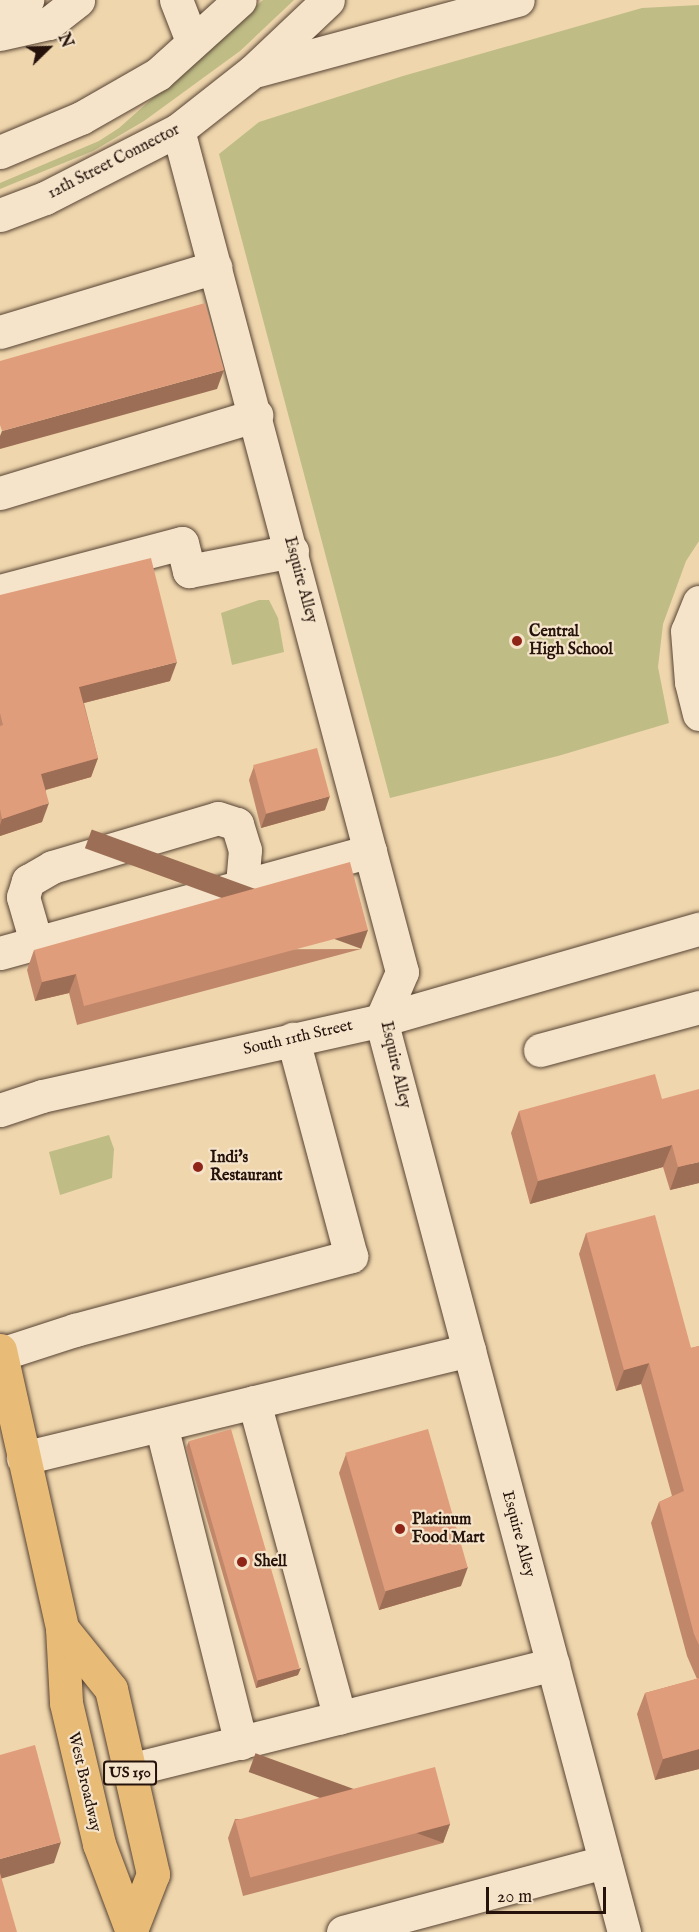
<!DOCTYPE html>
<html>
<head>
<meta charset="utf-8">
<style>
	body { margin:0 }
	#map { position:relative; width:699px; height:1932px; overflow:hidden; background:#efd6ad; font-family:"IM FELL English",serif }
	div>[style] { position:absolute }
	.green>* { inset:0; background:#bfbc86 }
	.roads { filter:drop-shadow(0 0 2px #574334) drop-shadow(0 0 2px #574334) }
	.minor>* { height:33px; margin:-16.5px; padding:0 16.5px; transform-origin:16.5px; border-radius:16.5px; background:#f5e4ca }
	.major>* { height:33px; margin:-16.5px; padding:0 16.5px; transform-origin:16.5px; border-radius:16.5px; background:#e8bb76 }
	.wall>* { inset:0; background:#c1876a }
	.shaded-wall>* { inset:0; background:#9d6e56; transform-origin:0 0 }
	.building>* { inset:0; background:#e09d7b; transform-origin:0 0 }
	.dots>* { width:16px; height:16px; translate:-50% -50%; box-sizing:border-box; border:3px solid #f5e4ca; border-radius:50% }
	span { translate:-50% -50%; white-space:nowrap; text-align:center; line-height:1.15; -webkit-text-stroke:4.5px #f5e4ca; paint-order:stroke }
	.shield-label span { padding:2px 4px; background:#f5e4ca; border:2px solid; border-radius:4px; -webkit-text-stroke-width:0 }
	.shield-label { font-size:15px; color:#24120b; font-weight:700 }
	.street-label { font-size:16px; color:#24120b }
	.poi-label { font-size:16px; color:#24120b; font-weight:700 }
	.left { translate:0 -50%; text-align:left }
	.north { position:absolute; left:18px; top:18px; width:60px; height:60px; -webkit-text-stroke:4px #f5e4ca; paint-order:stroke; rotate:67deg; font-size:16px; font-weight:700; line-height:24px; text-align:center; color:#24120b }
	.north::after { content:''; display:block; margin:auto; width:21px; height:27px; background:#24120b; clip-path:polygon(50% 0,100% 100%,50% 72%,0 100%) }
	.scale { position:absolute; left:486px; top:1887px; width:120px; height:27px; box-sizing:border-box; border:3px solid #24120b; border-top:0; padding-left:8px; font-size:18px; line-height:21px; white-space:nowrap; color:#24120b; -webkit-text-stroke:4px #f5e4ca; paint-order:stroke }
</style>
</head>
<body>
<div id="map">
	<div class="green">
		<i style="clip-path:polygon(263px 0,294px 0,240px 51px,144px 121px,93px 151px,0 189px,0 183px,99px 141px,119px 128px)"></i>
		<i style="clip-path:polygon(699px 5px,699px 541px,686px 561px,663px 624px,658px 667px,669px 723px,558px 756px,390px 798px,219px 154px,259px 122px,403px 76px,642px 8px)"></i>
		<i style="clip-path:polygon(259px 600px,269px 600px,278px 618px,284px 652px,232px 665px,221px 613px)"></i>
		<i style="clip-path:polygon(109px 1135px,114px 1149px,112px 1178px,60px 1195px,49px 1152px)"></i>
	</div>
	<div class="roads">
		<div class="minor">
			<i style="left:176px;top:0;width:44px;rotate:68.7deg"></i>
			<i style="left:0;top:6px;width:28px;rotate:-13deg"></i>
			<i style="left:0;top:34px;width:50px;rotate:-12.7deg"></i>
			<i style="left:49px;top:23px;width:37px;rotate:-38deg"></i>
			<i style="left:258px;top:70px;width:269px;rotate:-15.1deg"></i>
			<i style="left:178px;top:130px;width:871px;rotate:75.1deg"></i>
			<i style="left:402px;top:972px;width:52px;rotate:113.6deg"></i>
			<i style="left:381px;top:1020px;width:944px;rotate:75.08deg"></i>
			<i style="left:0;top:152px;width:88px;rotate:-22.8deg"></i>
			<i style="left:81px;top:118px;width:89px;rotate:-29.7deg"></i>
			<i style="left:158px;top:74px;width:110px;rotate:-42.1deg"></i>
			<i style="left:0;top:215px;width:48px;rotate:-20.7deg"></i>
			<i style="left:45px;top:198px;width:149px;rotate:-27.1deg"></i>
			<i style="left:178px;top:130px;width:95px;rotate:-38.2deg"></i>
			<i style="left:253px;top:71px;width:103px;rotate:-43.4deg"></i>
			<i style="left:0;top:332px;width:225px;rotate:-16.8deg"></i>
			<i style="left:0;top:493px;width:268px;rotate:-16.9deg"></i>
			<i style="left:0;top:591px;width:188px;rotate:-14.8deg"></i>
			<i style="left:182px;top:543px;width:29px;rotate:76deg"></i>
			<i style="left:189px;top:571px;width:105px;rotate:-11deg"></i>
			<i style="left:699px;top:602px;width:31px;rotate:112deg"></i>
			<i style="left:687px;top:631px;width:51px;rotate:85.5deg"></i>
			<i style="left:691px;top:682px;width:33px;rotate:76deg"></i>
			<i style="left:36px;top:942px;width:47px;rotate:-106.1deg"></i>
			<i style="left:23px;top:897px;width:17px;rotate:-73deg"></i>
			<i style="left:28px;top:881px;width:28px;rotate:-30deg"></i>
			<i style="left:52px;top:867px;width:173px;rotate:-16.4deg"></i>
			<i style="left:218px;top:818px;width:20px;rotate:18deg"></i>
			<i style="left:237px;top:824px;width:27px;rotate:73deg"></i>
			<i style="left:245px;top:850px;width:36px;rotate:95deg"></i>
			<i style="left:0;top:953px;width:384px;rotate:-15.4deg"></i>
			<i style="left:540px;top:1050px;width:165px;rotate:-15.1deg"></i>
			<i style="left:0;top:1110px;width:44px;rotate:-18.4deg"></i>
			<i style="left:42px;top:1096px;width:347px;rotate:-12.6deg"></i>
			<i style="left:381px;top:1020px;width:331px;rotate:-16deg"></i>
			<i style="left:1px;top:1354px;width:78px;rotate:-18deg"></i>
			<i style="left:75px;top:1330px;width:286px;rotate:-15deg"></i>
			<i style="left:351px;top:1256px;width:225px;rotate:-105deg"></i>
			<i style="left:254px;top:1402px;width:327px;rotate:74.8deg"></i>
			<i style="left:161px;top:1425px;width:328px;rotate:75.9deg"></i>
			<i style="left:23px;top:1458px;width:459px;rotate:-13.6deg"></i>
			<i style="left:129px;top:1770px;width:437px;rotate:-14deg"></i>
			<i style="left:343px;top:1932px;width:271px;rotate:-15deg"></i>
		</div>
		<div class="major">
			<i style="left:0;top:1350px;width:285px;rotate:77.4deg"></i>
			<i style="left:62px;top:1628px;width:75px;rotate:86.9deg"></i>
			<i style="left:66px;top:1703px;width:145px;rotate:76.8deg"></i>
			<i style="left:99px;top:1844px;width:94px;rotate:69.4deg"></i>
			<i style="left:62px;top:1628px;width:78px;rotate:51.2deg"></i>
			<i style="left:111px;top:1689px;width:190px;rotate:77.2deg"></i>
			<i style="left:153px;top:1874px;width:60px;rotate:111.4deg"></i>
		</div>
	</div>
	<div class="wall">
		<i style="clip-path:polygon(0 595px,170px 681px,84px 703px,98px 758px,91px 777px,46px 790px,42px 822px,0 836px)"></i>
		<i style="clip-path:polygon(254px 766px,325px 810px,261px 828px,249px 780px)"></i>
		<i style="clip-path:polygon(361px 949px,77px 1025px,69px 993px,35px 1001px,27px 970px,34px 950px)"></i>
		<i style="clip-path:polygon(662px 1099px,699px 1183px,670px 1190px,663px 1167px,530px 1204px,511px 1133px,519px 1111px)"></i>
		<i style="clip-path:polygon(586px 1233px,691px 1348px,699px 1346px,699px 1769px,655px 1780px,637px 1714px,645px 1693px,697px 1679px,687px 1656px,651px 1523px,659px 1502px,672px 1496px,641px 1384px,616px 1391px,579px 1254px)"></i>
		<i style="clip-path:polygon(189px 1441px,298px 1675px,256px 1688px,186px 1448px)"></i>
		<i style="clip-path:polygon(346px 1454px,461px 1586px,379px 1610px,339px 1473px)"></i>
		<i style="clip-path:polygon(235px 1819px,450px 1824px,443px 1843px,243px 1896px,228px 1838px)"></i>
	</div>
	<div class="shaded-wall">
		<i style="clip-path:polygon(224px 370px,217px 389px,0 449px,0 436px,2px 431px)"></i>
		<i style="clip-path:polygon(177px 662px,170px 681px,72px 706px,79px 687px)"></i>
		<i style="clip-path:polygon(98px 758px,91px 777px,34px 793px,41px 774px)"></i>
		<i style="clip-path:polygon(330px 796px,325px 810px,261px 828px,266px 814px)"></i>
		<i style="clip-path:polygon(49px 803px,42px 822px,0 836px,0 825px,2px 819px)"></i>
		<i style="left:368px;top:930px;width:20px;height:294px;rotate:110deg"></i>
		<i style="clip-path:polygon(76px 974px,69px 993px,35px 1001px,42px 982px)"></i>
		<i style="clip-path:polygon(672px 1145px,663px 1167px,530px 1204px,538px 1181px)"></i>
		<i style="clip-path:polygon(699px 1162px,699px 1183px,670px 1190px,678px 1167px)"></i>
		<i style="clip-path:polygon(649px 1363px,641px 1384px,616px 1391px,624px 1370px)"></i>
		<i style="clip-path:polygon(468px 1567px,461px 1586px,379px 1610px,386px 1591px)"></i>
		<i style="clip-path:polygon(301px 1668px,298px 1675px,256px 1688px,258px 1680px)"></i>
		<i style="clip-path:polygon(699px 1749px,699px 1769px,655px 1780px,663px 1759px)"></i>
		<i style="left:450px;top:1824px;width:20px;height:207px;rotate:110deg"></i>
		<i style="clip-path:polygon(61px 1842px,54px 1863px,0 1879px,0 1859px)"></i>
	</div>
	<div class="building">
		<i style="clip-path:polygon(205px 303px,224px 370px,2px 431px,0 425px,0 361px)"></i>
		<i style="clip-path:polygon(151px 558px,177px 662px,79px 687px,98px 758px,41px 774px,49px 803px,2px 819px,0 809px,0 726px,3px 725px,0 713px,0 595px)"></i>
		<i style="left:317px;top:748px;width:50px;height:66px;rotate:75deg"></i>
		<i style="clip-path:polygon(350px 862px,368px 930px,84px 1006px,76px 974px,42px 982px,34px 950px)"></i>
		<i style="clip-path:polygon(655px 1074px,662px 1099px,699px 1089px,699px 1162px,678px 1167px,672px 1145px,538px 1181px,519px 1111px)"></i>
		<i style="clip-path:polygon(655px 1215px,691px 1348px,699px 1346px,699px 1645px,694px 1634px,659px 1502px,684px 1491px,649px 1363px,624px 1370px,586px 1233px)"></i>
		<i style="left:231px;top:1429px;width:249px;height:44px;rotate:74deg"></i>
		<i style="left:428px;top:1429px;width:144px;height:86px;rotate:74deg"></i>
		<i style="clip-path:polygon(699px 1678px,699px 1749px,663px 1759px,645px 1693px)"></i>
		<i style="clip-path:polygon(35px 1745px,61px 1842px,0 1859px,0 1755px)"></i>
		<i style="left:435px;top:1767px;width:59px;height:207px;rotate:75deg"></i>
		<i style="clip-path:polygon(0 1873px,17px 1932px,0 1932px)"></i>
	</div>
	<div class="dots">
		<i style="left:517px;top:641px;background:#8f2418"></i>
		<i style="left:198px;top:1167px;background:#8f2418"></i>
		<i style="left:400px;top:1529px;background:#8f2418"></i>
		<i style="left:242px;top:1562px;background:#8f2418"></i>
	</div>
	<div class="shield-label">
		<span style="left:130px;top:1773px">US 150</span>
	</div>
	<div class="street-label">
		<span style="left:114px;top:162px;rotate:-27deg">12th Street Connector</span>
		<span style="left:300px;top:580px;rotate:75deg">Esquire Alley</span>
		<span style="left:298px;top:1038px;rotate:-13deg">South 11th Street</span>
		<span style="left:395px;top:1065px;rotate:77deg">Esquire Alley</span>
		<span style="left:518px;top:1534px;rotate:75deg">Esquire Alley</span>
		<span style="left:84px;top:1782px;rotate:77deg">West Broadway</span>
	</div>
	<div class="poi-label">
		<span class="left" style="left:529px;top:641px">Central<br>High School</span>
		<span class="left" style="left:210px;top:1167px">Indi's<br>Restaurant</span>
		<span class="left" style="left:412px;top:1529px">Platinum<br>Food Mart</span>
		<span class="left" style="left:254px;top:1562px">Shell</span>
	</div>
	<div class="north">N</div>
	<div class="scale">20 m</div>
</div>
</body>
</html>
